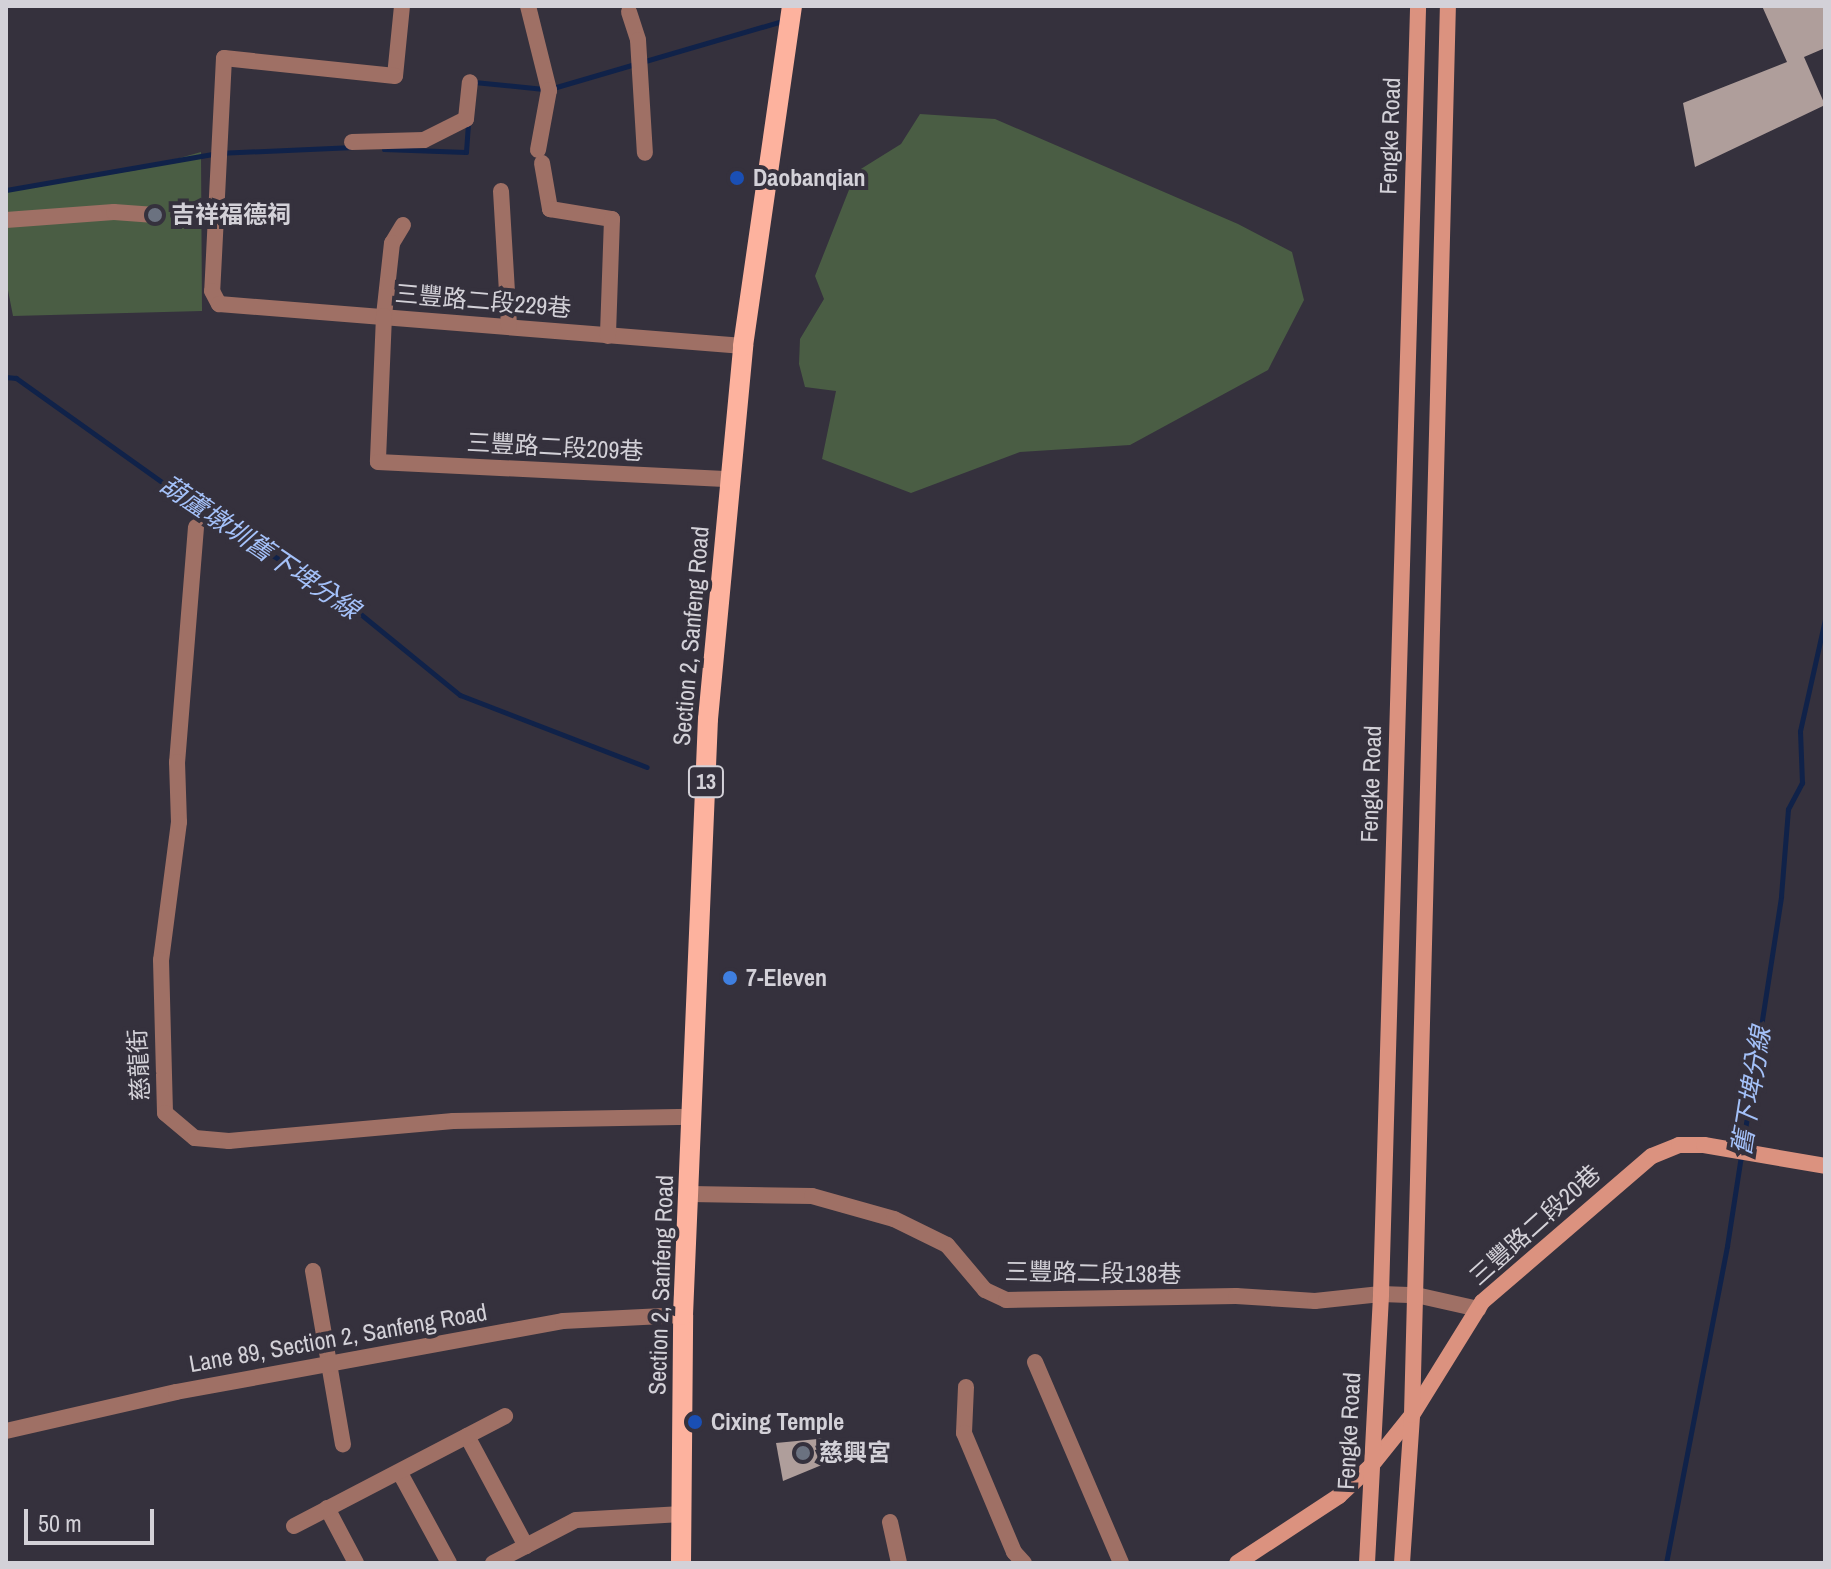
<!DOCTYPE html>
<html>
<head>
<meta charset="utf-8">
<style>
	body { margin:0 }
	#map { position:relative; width:1831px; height:1569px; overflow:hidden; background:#35313d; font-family:"Archivo Narrow","Noto Sans TC",sans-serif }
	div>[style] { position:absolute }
	.green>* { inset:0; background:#4a5d44 }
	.stream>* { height:5px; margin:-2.5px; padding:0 2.5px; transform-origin:2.5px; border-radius:2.5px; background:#102249 }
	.building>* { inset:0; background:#af9e9b }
	.street>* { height:16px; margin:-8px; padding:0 8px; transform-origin:8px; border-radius:8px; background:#9f7065 }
	.secondary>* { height:16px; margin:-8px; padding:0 8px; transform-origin:8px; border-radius:8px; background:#db927f }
	.primary>* { height:20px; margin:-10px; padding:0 10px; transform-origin:10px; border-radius:10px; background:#fdb29e }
	.dots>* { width:22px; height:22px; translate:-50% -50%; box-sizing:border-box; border:4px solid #35313d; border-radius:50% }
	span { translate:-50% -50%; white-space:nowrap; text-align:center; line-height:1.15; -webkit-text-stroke:8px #35313d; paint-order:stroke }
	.shield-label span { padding:2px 6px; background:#35313d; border:2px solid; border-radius:6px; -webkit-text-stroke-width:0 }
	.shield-label { font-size:22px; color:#d3d1d8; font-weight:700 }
	.street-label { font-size:24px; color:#d3d1d8 }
	.poi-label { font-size:24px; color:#d3d1d8; font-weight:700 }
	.left { translate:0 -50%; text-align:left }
	.water-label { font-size:26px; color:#a4c1f9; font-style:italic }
	.frame { position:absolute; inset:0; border:8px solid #d3d1d8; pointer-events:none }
	.scale { position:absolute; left:24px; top:1509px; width:130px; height:36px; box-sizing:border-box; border:4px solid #d3d1d8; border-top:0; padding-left:10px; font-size:24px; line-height:28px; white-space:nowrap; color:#d3d1d8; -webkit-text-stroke:6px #35313d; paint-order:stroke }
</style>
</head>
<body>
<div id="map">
	<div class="green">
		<i style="clip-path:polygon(920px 114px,995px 119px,1238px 224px,1292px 252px,1304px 300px,1268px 370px,1130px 445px,1020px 452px,911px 493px,822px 459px,836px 391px,805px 387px,799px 364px,800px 339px,824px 299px,815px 276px,856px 172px,901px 144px)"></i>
		<i style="clip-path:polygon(201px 152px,202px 311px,13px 316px,6px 280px,6px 190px,137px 170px)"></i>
	</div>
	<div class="stream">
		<i style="left:474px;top:82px;width:70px;rotate:5.7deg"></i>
		<i style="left:553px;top:88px;width:242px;rotate:-16.3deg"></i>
		<i style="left:384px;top:149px;width:82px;rotate:2.1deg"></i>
		<i style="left:466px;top:152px;width:31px;rotate:-86deg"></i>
		<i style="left:6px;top:190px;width:214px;rotate:-9.9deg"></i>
		<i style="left:217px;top:153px;width:137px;rotate:-2.5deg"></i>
		<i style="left:6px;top:377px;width:10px;rotate:6deg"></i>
		<i style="left:16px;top:378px;width:252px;rotate:35.5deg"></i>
		<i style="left:221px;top:524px;width:135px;rotate:31.3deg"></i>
		<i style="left:336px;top:594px;width:160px;rotate:39.2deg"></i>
		<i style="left:460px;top:695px;width:200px;rotate:21.1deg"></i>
		<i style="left:1666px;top:1563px;width:323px;rotate:-79.1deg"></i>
		<i style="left:1727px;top:1246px;width:354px;rotate:-81.2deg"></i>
		<i style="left:1781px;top:896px;width:87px;rotate:-85.4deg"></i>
		<i style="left:1788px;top:809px;width:30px;rotate:-62deg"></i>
		<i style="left:1802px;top:783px;width:52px;rotate:-92.2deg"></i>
		<i style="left:1800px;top:731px;width:115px;rotate:-77.4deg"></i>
	</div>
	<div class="building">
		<i style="clip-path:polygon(1762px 6px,1825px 6px,1825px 48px,1804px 57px,1825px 105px,1695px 167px,1683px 103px,1787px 62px)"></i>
		<i style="clip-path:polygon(828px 1438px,829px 1462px,783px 1481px,776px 1443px)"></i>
	</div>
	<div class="street">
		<i style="left:402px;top:6px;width:70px;rotate:95.7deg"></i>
		<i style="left:395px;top:76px;width:172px;rotate:-174deg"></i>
		<i style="left:224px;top:58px;width:233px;rotate:92.9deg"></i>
		<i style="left:212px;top:291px;width:15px;rotate:62deg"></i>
		<i style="left:219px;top:304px;width:526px;rotate:4.58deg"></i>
		<i style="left:528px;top:6px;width:87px;rotate:76deg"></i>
		<i style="left:549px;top:90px;width:61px;rotate:100.4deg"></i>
		<i style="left:629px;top:12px;width:29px;rotate:72deg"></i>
		<i style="left:638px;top:40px;width:113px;rotate:86.5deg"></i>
		<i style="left:352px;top:142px;width:72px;rotate:-1.6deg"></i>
		<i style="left:424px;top:140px;width:47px;rotate:-26.6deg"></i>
		<i style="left:466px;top:119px;width:37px;rotate:-84deg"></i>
		<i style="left:542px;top:163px;width:47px;rotate:80.1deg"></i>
		<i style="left:550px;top:209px;width:63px;rotate:9.2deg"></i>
		<i style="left:612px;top:219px;width:117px;rotate:92deg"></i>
		<i style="left:501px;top:191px;width:135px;rotate:86.6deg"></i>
		<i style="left:6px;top:220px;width:108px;rotate:-4.2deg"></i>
		<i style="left:114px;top:212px;width:41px;rotate:4.2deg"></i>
		<i style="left:403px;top:225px;width:21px;rotate:121deg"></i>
		<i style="left:392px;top:243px;width:73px;rotate:96.3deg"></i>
		<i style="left:384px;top:316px;width:146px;rotate:92.4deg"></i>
		<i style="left:378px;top:462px;width:352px;rotate:2.8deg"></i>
		<i style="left:196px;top:527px;width:236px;rotate:94.6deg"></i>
		<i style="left:177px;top:762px;width:60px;rotate:88.1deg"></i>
		<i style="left:179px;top:822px;width:139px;rotate:97.4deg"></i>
		<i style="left:161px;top:960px;width:153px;rotate:88.5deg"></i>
		<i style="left:165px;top:1113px;width:39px;rotate:40deg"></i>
		<i style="left:195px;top:1138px;width:34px;rotate:5deg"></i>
		<i style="left:229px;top:1141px;width:225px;rotate:-5.1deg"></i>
		<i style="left:453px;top:1121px;width:239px;rotate:-1deg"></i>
		<i style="left:690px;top:1194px;width:122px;rotate:0.9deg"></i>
		<i style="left:812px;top:1196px;width:85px;rotate:15.7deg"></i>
		<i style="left:894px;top:1219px;width:59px;rotate:26.1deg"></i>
		<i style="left:947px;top:1245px;width:59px;rotate:49.8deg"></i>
		<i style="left:985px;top:1290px;width:23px;rotate:25deg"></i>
		<i style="left:1006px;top:1300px;width:230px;rotate:-1deg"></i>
		<i style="left:1236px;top:1296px;width:79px;rotate:3.6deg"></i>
		<i style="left:1315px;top:1301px;width:66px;rotate:-6.1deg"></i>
		<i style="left:1381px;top:1294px;width:35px;rotate:2deg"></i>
		<i style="left:1416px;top:1295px;width:64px;rotate:12.7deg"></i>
		<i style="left:313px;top:1271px;width:176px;rotate:80.2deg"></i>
		<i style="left:1035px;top:1362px;width:219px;rotate:66.8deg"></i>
		<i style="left:966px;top:1387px;width:46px;rotate:92.5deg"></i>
		<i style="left:964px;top:1433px;width:129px;rotate:67.2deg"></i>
		<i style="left:1014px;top:1552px;width:15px;rotate:48deg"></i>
		<i style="left:6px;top:1431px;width:174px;rotate:-12.9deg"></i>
		<i style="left:176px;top:1392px;width:393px;rotate:-10.4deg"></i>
		<i style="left:563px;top:1321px;width:120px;rotate:-2.9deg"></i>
		<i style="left:467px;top:1436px;width:125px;rotate:61.8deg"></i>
		<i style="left:400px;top:1473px;width:102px;rotate:61.4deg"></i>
		<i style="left:327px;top:1508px;width:62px;rotate:62.2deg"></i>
		<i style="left:890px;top:1522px;width:42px;rotate:77.6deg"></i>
		<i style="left:294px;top:1526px;width:238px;rotate:-27.5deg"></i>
		<i style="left:493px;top:1563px;width:93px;rotate:-27.4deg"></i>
		<i style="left:576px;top:1520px;width:106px;rotate:-3.2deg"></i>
	</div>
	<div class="secondary">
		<i style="left:1237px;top:1563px;width:122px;rotate:-33.3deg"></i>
		<i style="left:1339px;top:1496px;width:44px;rotate:-43.2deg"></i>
		<i style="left:1371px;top:1466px;width:65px;rotate:-51.2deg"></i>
		<i style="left:1412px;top:1415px;width:133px;rotate:-58.2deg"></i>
		<i style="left:1482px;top:1302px;width:224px;rotate:-40.7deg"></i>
		<i style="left:1652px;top:1156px;width:29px;rotate:-22deg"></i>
		<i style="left:1679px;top:1145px;width:25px"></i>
		<i style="left:1704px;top:1145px;width:123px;rotate:9.8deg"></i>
		<i style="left:1367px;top:1563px;width:269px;rotate:-87deg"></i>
		<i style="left:1381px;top:1294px;width:1289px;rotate:-88.35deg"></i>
		<i style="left:1402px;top:1563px;width:148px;rotate:-86.1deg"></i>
		<i style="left:1412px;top:1415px;width:1409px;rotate:-88.54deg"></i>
	</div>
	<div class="primary">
		<i style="left:681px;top:1563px;width:248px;rotate:-89.5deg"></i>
		<i style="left:683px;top:1315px;width:597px;rotate:-87.6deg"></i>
		<i style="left:708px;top:719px;width:375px;rotate:-84.6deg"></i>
		<i style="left:743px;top:346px;width:344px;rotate:-81.8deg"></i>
	</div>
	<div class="dots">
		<i style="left:737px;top:178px;background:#1a4fb4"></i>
		<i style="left:155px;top:215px;background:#6b7280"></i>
		<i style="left:730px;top:978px;background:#3f7fe0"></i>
		<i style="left:695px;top:1422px;background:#1a4fb4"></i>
		<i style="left:803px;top:1453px;background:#6b7280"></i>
	</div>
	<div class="shield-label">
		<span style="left:706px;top:782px">13</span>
	</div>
	<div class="street-label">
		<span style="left:1390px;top:136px;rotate:-88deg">Fengke Road</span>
		<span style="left:483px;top:301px;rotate:5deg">三豐路二段229巷</span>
		<span style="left:555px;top:447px;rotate:3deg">三豐路二段209巷</span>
		<span style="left:691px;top:636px;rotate:-85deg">Section 2, Sanfeng Road</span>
		<span style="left:1371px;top:784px;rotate:-88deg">Fengke Road</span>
		<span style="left:139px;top:1065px;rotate:-93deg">慈龍街</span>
		<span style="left:1535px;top:1225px;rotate:-42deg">三豐路二段20巷</span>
		<span style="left:1093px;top:1273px;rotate:1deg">三豐路二段138巷</span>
		<span style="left:661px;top:1285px;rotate:-88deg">Section 2, Sanfeng Road</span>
		<span style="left:338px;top:1338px;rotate:-10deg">Lane 89, Section 2, Sanfeng Road</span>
		<span style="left:1349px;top:1431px;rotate:-87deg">Fengke Road</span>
	</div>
	<div class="poi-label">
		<span class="left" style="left:753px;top:178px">Daobanqian</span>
		<span class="left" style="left:171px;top:215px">吉祥福德祠</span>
		<span class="left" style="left:746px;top:978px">7-Eleven</span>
		<span class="left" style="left:711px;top:1422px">Cixing Temple</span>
		<span class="left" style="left:819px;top:1453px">慈興宮</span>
	</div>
	<div class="water-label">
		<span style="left:260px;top:547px;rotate:34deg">葫蘆墩圳舊下埤分線</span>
		<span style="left:1751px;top:1091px;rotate:-81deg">舊下埤分線</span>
	</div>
	<div class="frame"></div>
	<div class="scale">50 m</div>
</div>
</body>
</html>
